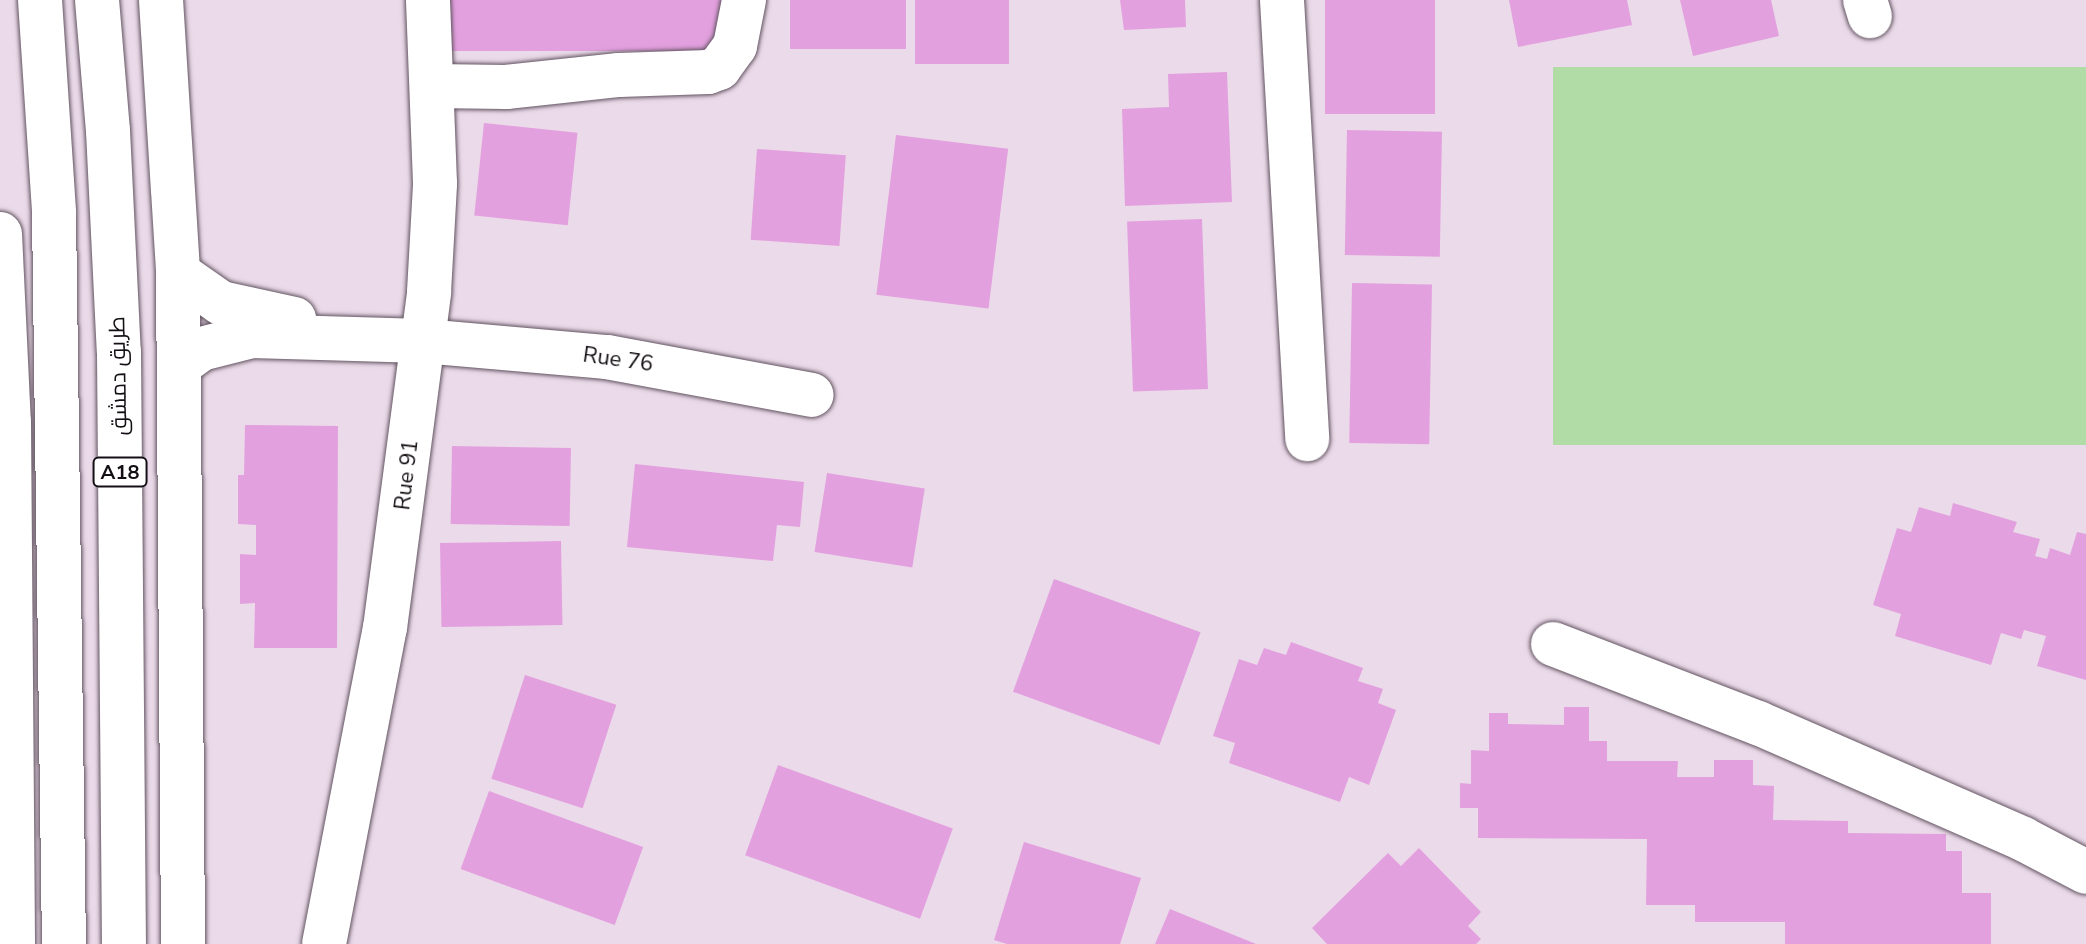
<!DOCTYPE html>
<html>
<head>
<meta charset="utf-8">
<style>
	body { margin:0 }
	#map { position:relative; width:2086px; height:944px; overflow:hidden; background:#ebdae9; font-family:"Nunito Sans",Cairo,sans-serif }
	div>[style] { position:absolute }
	.green>* { inset:0; background:#b2dca5; transform-origin:0 0 }
	.building>* { inset:0; background:#e3a0df; transform-origin:0 0 }
	.roads { filter:drop-shadow(0 0 2px #625461) drop-shadow(0 0 2px #625461) }
	.minor>* { height:44px; margin:-22px; padding:0 22px; transform-origin:22px; border-radius:22px; background:#fff }
	.highway>* { height:44px; margin:-22px; padding:0 22px; transform-origin:22px; border-radius:22px; background:#fff }
	span { translate:-50% -50%; white-space:nowrap; text-align:center; line-height:1.15; -webkit-text-stroke:7px #fff; paint-order:stroke }
	.shield-label span { padding:2px 6px; background:#fff; border:2px solid; border-radius:6px; -webkit-text-stroke-width:0 }
	.shield-label { font-size:20px; color:#140f14; font-weight:700 }
	.street-label { font-size:22px; color:#140f14 }
</style>
</head>
<body>
<div id="map">
	<div class="green">
		<i style="left:2086px;top:67px;width:378px;height:533px;rotate:90deg"></i>
	</div>
	<div class="building">
		<i style="left:440px;top:0;width:286px;height:51px"></i>
		<i style="left:790px;top:0;width:116px;height:49px"></i>
		<i style="left:915px;top:0;width:94px;height:64px"></i>
		<i style="clip-path:polygon(1120px 0,1185px 0,1186px 27px,1124px 30px)"></i>
		<i style="left:1325px;top:0;width:110px;height:114px"></i>
		<i style="clip-path:polygon(1509px 0,1627px 0,1632px 25px,1518px 47px)"></i>
		<i style="clip-path:polygon(1680px 0,1771px 0,1779px 36px,1693px 56px)"></i>
		<i style="clip-path:polygon(1227px 72px,1232px 202px,1125px 206px,1122px 109px,1169px 107px,1168px 74px)"></i>
		<i style="left:484px;top:123px;width:94px;height:93px;rotate:6deg"></i>
		<i style="left:1347px;top:130px;width:95px;height:125px;rotate:1deg"></i>
		<i style="left:896px;top:135px;width:113px;height:161px;rotate:7deg"></i>
		<i style="left:757px;top:149px;width:89px;height:91px;rotate:4deg"></i>
		<i style="left:1202px;top:219px;width:170px;height:75px;rotate:88deg"></i>
		<i style="left:1352px;top:283px;width:80px;height:160px;rotate:1deg"></i>
		<i style="clip-path:polygon(245px 425px,338px 426px,337px 648px,254px 648px,255px 603px,240px 604px,240px 554px,256px 555px,256px 525px,238px 524px,238px 475px,244px 475px)"></i>
		<i style="left:452px;top:446px;width:119px;height:78px;rotate:1deg"></i>
		<i style="clip-path:polygon(635px 464px,804px 482px,800px 527px,777px 525px,773px 561px,627px 547px)"></i>
		<i style="left:827px;top:473px;width:99px;height:80px;rotate:9deg"></i>
		<i style="clip-path:polygon(1953px 503px,2017px 522px,2013px 532px,2040px 539px,2035px 556px,2047px 559px,2050px 548px,2070px 555px,2077px 532px,2086px 534px,2086px 680px,2037px 666px,2046px 636px,2024px 630px,2021px 639px,2001px 633px,1991px 665px,1895px 636px,1901px 614px,1873px 605px,1897px 528px,1911px 532px,1919px 507px,1950px 516px)"></i>
		<i style="left:561px;top:541px;width:84px;height:121px;rotate:89deg"></i>
		<i style="left:1054px;top:579px;width:156px;height:120px;rotate:20deg"></i>
		<i style="clip-path:polygon(1291px 642px,1363px 668px,1358px 681px,1383px 689px,1378px 703px,1396px 710px,1369px 785px,1349px 777px,1340px 802px,1229px 763px,1235px 743px,1213px 736px,1239px 659px,1257px 665px,1264px 648px,1286px 655px)"></i>
		<i style="left:525px;top:675px;width:96px;height:109px;rotate:18deg"></i>
		<i style="clip-path:polygon(1564px 707px,1589px 707px,1589px 741px,1607px 741px,1607px 761px,1678px 761px,1677px 777px,1714px 777px,1714px 760px,1753px 760px,1753px 785px,1774px 786px,1773px 820px,1848px 821px,1848px 833px,1946px 834px,1946px 851px,1962px 851px,1962px 893px,1991px 893px,1991px 944px,1785px 944px,1785px 922px,1695px 922px,1695px 905px,1646px 905px,1647px 839px,1478px 838px,1478px 808px,1460px 808px,1460px 783px,1471px 784px,1471px 750px,1489px 751px,1489px 713px,1508px 713px,1508px 724px,1564px 725px)"></i>
		<i style="left:778px;top:765px;width:186px;height:96px;rotate:20deg"></i>
		<i style="left:489px;top:791px;width:164px;height:83px;rotate:20deg"></i>
		<i style="clip-path:polygon(1024px 842px,1141px 878px,1120px 944px,1007px 944px,994px 940px)"></i>
		<i style="clip-path:polygon(1419px 848px,1481px 912px,1468px 926px,1481px 939px,1476px 944px,1327px 944px,1312px 928px,1388px 853px,1401px 866px)"></i>
		<i style="clip-path:polygon(1170px 909px,1256px 944px,1155px 944px)"></i>
	</div>
	<div class="roads">
		<div class="minor">
			<i style="left:1282px;top:0;width:440px;rotate:86.7deg"></i>
			<i style="left:1865px;top:0;width:17px;rotate:73deg"></i>
			<i style="left:433px;top:86px;width:73px;rotate:0.8deg"></i>
			<i style="left:506px;top:87px;width:114px;rotate:-6.1deg"></i>
			<i style="left:619px;top:75px;width:89px;rotate:-1.9deg"></i>
			<i style="left:708px;top:72px;width:12px;rotate:-20deg"></i>
			<i style="left:719px;top:68px;width:27px;rotate:-54deg"></i>
			<i style="left:735px;top:46px;width:47px;rotate:-78.9deg"></i>
			<i style="left:178px;top:273px;width:52px;rotate:34.9deg"></i>
			<i style="left:221px;top:303px;width:75px;rotate:12.4deg"></i>
			<i style="left:179px;top:365px;width:27px;rotate:-36deg"></i>
			<i style="left:201px;top:349px;width:53px;rotate:-14.3deg"></i>
			<i style="left:252px;top:336px;width:171px;rotate:1.7deg"></i>
			<i style="left:423px;top:341px;width:185px;rotate:5deg"></i>
			<i style="left:607px;top:357px;width:208px;rotate:10.5deg"></i>
			<i style="left:1553px;top:644px;width:220px;rotate:21.1deg"></i>
			<i style="left:1758px;top:723px;width:289px;rotate:23.6deg"></i>
			<i style="left:2023px;top:839px;width:71px;rotate:27.6deg"></i>
			<i style="left:324px;top:944px;width:322px;rotate:-79.1deg"></i>
			<i style="left:385px;top:628px;width:339px;rotate:-82.5deg"></i>
			<i style="left:429px;top:292px;width:109px;rotate:-86.8deg"></i>
			<i style="left:435px;top:183px;width:183px;rotate:-92.2deg"></i>
		</div>
		<div class="highway">
			<i style="left:40px;top:0;width:213px;rotate:86.2deg"></i>
			<i style="left:54px;top:213px;width:731px;rotate:89.22deg"></i>
			<i style="left:97px;top:0;width:131px;rotate:85.2deg"></i>
			<i style="left:108px;top:131px;width:221px;rotate:87.2deg"></i>
			<i style="left:119px;top:352px;width:592px;rotate:89.52deg"></i>
			<i style="left:161px;top:0;width:274px;rotate:86.4deg"></i>
			<i style="left:178px;top:273px;width:671px;rotate:89.57deg"></i>
			<i style="left:0;top:234px;width:188px;rotate:87.3deg"></i>
			<i style="left:9px;top:422px;width:522px;rotate:89.56deg"></i>
		</div>
	</div>
	<div class="shield-label">
		<span style="left:120px;top:472px">A18</span>
	</div>
	<div class="street-label">
		<span style="left:618px;top:360px;rotate:8deg">Rue 76</span>
		<span style="left:119px;top:376px;rotate:-91deg">طريق دمشق</span>
		<span style="left:407px;top:475px;rotate:-83deg">Rue 91</span>
	</div>
</div>
</body>
</html>
